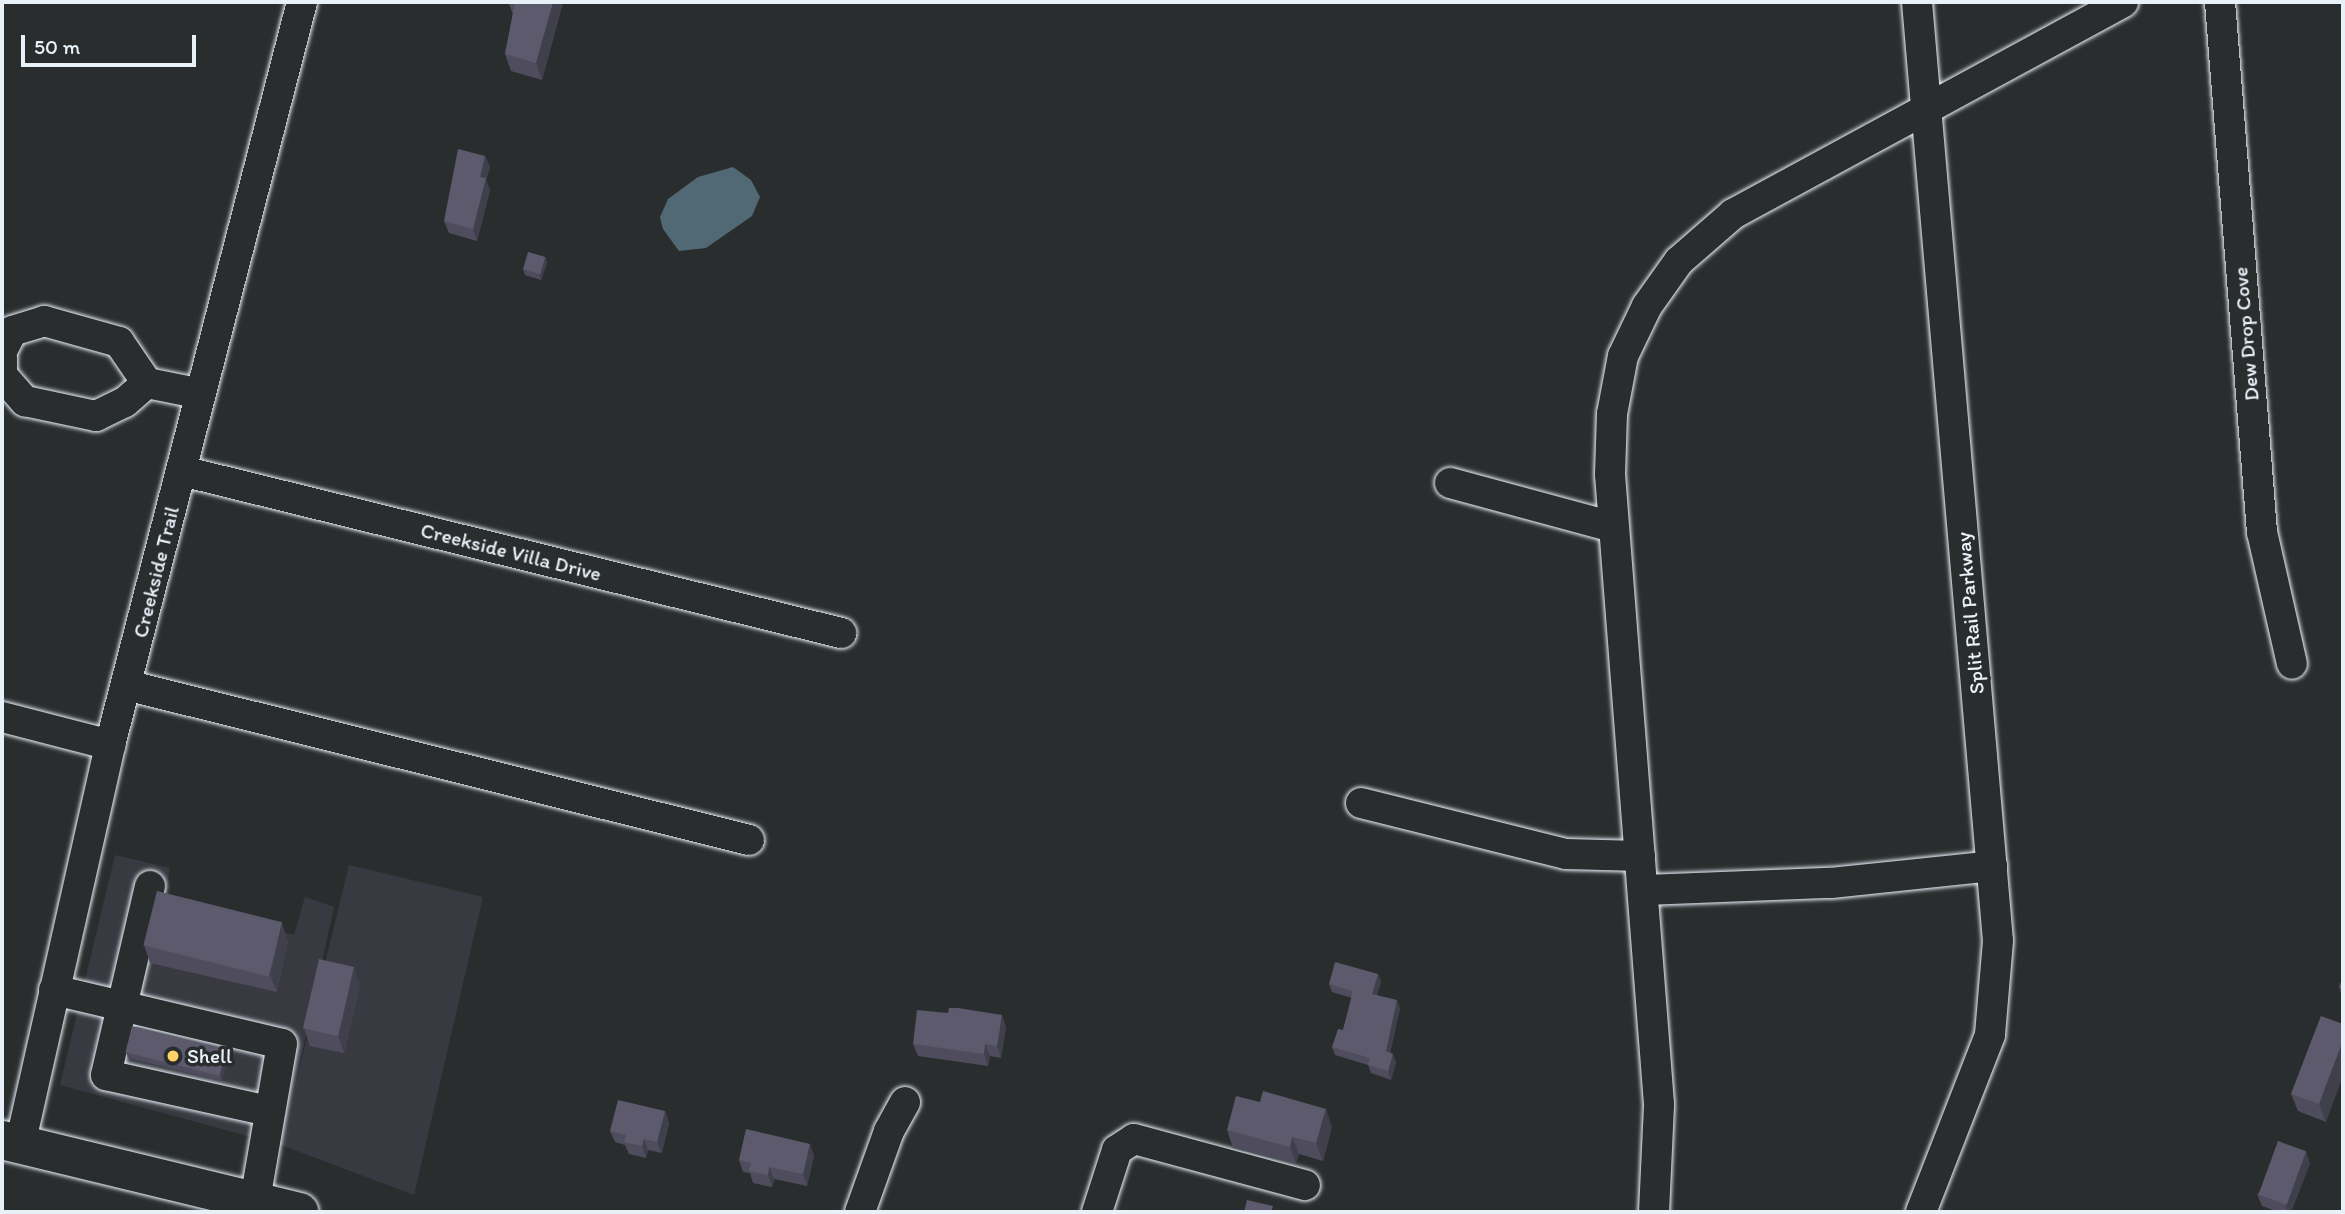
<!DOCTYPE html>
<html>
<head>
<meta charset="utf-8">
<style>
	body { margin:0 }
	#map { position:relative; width:2345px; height:1214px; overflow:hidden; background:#2a2d2e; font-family:Itim,sans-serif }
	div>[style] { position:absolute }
	.built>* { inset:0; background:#393a41 }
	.water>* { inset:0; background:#516975 }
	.roads { filter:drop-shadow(0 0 2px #e8f1f8) drop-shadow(0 0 2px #e8f1f8) }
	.minor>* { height:30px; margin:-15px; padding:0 15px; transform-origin:15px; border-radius:15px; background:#2a2d2e }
	.major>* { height:38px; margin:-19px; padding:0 19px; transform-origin:19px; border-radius:19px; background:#2a2d2e }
	.wall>* { inset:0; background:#4f4d5d }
	.shaded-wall>* { inset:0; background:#403f4c }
	.building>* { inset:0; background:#5c5a6c; transform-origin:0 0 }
	.dots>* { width:19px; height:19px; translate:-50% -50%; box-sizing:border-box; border:4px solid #2a2d2e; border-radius:50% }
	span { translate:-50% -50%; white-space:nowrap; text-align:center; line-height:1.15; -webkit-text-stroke:7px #2a2d2e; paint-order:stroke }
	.street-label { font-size:21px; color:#e8f1f8 }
	.poi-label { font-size:21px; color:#e8f1f8 }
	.left { translate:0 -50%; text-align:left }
	.frame { position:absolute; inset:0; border:4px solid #e8f1f8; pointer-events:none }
	.scale { position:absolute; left:21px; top:35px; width:175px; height:32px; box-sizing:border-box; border:4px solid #e8f1f8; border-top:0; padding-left:9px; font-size:21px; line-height:24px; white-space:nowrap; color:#e8f1f8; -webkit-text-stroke:5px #2a2d2e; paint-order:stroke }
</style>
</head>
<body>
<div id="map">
	<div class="built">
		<i style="clip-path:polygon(115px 855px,170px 868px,164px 902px,294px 935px,305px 897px,334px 907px,293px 1095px,349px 865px,483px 897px,414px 1195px,281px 1145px,60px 1085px)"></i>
	</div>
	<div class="water">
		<i style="clip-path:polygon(733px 167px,751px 180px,760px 197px,752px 216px,706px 248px,679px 251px,663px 229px,660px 217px,668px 199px,698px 177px)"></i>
	</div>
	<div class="roads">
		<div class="minor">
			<i style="left:1917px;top:2px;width:942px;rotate:85.07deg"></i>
			<i style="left:1998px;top:941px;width:94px;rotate:94.9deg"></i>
			<i style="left:1990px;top:1035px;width:190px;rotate:111.3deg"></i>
			<i style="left:2220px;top:2px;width:532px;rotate:85.47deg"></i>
			<i style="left:2262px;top:532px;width:135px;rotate:77.2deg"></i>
			<i style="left:2px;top:351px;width:22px;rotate:-63deg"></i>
			<i style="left:12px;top:331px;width:34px;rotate:-17deg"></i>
			<i style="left:44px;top:321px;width:78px;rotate:15.6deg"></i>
			<i style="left:119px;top:342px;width:50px;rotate:55.7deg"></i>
			<i style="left:2px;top:358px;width:17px;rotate:90deg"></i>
			<i style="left:2px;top:375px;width:35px;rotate:49deg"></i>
			<i style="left:25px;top:401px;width:73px;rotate:11.9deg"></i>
			<i style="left:96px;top:416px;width:32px;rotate:-26deg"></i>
			<i style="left:125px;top:402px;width:29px;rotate:-41deg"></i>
			<i style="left:147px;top:383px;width:51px;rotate:11.3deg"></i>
			<i style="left:182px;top:471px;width:679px;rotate:13.81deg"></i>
			<i style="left:1450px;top:483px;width:169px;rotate:15.1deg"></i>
			<i style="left:126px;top:685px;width:642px;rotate:13.97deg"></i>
			<i style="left:2px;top:717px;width:112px;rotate:14.5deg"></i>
			<i style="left:1361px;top:803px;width:211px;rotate:14deg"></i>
			<i style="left:1566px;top:854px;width:74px;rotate:1.5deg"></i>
			<i style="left:150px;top:886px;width:194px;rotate:103.1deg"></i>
			<i style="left:106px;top:1075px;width:167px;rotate:12.5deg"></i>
			<i style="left:1645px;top:890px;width:186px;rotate:-2.2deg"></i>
			<i style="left:1831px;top:883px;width:162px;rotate:-6deg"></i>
			<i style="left:54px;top:990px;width:234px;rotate:13.3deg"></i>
			<i style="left:282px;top:1044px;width:159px;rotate:99.8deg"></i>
			<i style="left:20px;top:1145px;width:410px;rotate:-77.3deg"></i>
			<i style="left:110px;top:745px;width:767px;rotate:-75.51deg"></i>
			<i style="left:860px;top:1212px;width:86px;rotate:-70.3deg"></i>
			<i style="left:889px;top:1131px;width:33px;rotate:-61deg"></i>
			<i style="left:1097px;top:1212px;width:65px;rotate:-72.1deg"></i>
			<i style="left:1117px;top:1150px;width:20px;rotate:-33deg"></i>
			<i style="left:1134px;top:1139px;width:177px;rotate:15.1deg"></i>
			<i style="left:1654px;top:1212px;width:108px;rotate:-87.3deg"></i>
			<i style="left:1659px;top:1104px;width:632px;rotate:-94.45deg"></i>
			<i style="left:1610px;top:474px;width:60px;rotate:-88.1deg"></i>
			<i style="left:1612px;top:414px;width:59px;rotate:-79.3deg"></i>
			<i style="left:1623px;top:356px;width:55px;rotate:-64.4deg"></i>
			<i style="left:1647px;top:306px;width:55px;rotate:-54.6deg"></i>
			<i style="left:1679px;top:261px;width:72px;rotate:-41deg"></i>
			<i style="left:1733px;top:214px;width:444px;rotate:-28.5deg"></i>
		</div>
		<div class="major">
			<i style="left:2px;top:1140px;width:306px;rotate:13.6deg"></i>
		</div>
	</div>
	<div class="wall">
		<i style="clip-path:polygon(508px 2px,563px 2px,542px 80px,511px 71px,505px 54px,513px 14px)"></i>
		<i style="clip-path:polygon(485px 156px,490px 167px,486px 180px,490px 190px,477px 241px,449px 233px,444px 221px)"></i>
		<i style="clip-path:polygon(545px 257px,547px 263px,541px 280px,525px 275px,523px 269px)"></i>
		<i style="clip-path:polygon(288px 941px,277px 992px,150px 963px,144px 945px)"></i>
		<i style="clip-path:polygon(1378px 974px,1381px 982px,1377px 995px,1400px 1008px,1390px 1053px,1396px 1062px,1391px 1080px,1371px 1073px,1368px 1065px,1335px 1055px,1332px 1047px,1343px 1030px,1352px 998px,1332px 992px,1329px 984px)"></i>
		<i style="clip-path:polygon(2343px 977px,2343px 999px,2339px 987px)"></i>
		<i style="clip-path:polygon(360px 985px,344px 1053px,310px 1046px,304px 1028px)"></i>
		<i style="clip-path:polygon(948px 1013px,1006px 1027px,1001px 1058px,990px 1056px,988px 1066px,918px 1056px,913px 1044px)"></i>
		<i style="clip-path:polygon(2321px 1016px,2326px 1122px,2298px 1111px,2291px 1094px)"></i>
		<i style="clip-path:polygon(226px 1049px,229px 1055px,222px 1081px,128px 1058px,126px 1052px)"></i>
		<i style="clip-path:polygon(665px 1111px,669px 1123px,662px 1153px,648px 1150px,646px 1158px,629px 1154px,625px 1145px,615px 1142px,610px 1131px)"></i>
		<i style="clip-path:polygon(1332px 1127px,1323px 1161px,1299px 1154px,1296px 1164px,1233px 1148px,1227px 1130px)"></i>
		<i style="clip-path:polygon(814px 1156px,807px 1186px,774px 1179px,772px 1187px,753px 1183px,750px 1173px,743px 1172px,739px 1160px)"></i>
		<i style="clip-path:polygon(2310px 1163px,2291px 1212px,2279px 1212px,2262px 1206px,2257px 1194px)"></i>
	</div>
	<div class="shaded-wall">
		<i style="clip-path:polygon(553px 2px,563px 3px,542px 80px,536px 63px)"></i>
		<i style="clip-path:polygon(485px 156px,490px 167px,486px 180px,490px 190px,477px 241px,473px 229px,480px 177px)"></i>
		<i style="clip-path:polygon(545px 257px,547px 263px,541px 280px,539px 274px)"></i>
		<i style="clip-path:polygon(282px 923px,288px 941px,277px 992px,270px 975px)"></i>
		<i style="clip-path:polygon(354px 967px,360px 985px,344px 1053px,338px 1036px)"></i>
		<i style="clip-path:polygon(1378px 974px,1381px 982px,1375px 1002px,1372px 994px)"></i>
		<i style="clip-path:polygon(1397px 1000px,1400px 1008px,1389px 1059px,1386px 1051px)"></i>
		<i style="clip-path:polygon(1002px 1015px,1006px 1027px,1001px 1058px,997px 1046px)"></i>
		<i style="clip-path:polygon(2343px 1041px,2343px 1076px,2326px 1122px,2319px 1104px)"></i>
		<i style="clip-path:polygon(985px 1044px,990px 1056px,988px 1066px,984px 1054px)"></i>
		<i style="clip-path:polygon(226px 1049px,229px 1055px,222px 1081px,220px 1075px)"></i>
		<i style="clip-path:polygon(1393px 1054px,1396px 1062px,1391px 1080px,1388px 1071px)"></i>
		<i style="clip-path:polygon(1326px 1109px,1332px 1127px,1323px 1161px,1316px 1143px)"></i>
		<i style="clip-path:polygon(665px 1111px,669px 1123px,662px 1153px,657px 1142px)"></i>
		<i style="clip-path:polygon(1292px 1137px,1299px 1154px,1296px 1164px,1290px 1147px)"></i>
		<i style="clip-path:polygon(644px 1139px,648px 1150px,646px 1158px,642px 1146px)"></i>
		<i style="clip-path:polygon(810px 1144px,814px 1156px,807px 1186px,803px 1174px)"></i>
		<i style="clip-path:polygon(2306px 1151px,2310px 1163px,2291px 1212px,2288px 1212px,2285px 1205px)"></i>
		<i style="clip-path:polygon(769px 1167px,774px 1179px,772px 1187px,768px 1175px)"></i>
	</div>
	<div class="building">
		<i style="clip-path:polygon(515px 2px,553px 2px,536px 63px,505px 54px)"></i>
		<i style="clip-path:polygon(458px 149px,485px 156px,480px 177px,486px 178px,473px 229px,444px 221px)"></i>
		<i style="left:528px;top:252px;width:18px;height:18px;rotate:16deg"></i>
		<i style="left:157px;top:891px;width:129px;height:56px;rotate:14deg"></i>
		<i style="left:319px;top:959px;width:36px;height:71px;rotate:13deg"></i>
		<i style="clip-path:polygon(1335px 962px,1378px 974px,1372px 994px,1397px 1000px,1386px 1051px,1393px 1054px,1388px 1071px,1368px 1065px,1370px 1058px,1332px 1047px,1338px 1029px,1343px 1030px,1353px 991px,1329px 984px)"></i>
		<i style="clip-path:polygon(2343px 977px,2343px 989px,2339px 987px)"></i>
		<i style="clip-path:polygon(949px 1008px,958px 1008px,1002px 1015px,997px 1046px,985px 1044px,984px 1054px,913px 1044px,917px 1010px,948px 1013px)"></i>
		<i style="clip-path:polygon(2321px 1016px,2343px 1024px,2343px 1041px,2319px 1104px,2291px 1094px)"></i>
		<i style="left:132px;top:1026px;width:97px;height:27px;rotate:14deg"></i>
		<i style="clip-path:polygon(1263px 1091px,1326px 1109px,1316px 1143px,1292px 1137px,1290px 1147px,1227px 1130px,1236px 1096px,1260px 1102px)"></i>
		<i style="clip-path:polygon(618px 1100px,665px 1111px,657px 1142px,644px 1139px,642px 1146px,624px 1142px,626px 1135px,610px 1131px)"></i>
		<i style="clip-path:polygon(746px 1129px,810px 1144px,803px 1174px,769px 1167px,768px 1175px,749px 1171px,751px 1163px,739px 1160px)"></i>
		<i style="left:2278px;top:1141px;width:30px;height:57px;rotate:20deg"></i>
		<i style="clip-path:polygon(1247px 1200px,1273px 1206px,1271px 1212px,1244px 1212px)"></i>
	</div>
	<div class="dots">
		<i style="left:173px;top:1056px;background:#ffd166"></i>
	</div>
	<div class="street-label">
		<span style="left:2246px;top:334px;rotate:-95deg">Dew Drop Cove</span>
		<span style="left:511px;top:552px;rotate:14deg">Creekside Villa Drive</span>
		<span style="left:156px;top:572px;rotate:-76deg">Creekside Trail</span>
		<span style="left:1970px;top:613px;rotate:-95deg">Split Rail Parkway</span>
	</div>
	<div class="poi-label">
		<span class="left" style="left:187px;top:1056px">Shell</span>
	</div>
	<div class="frame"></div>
	<div class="scale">50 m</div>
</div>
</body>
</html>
